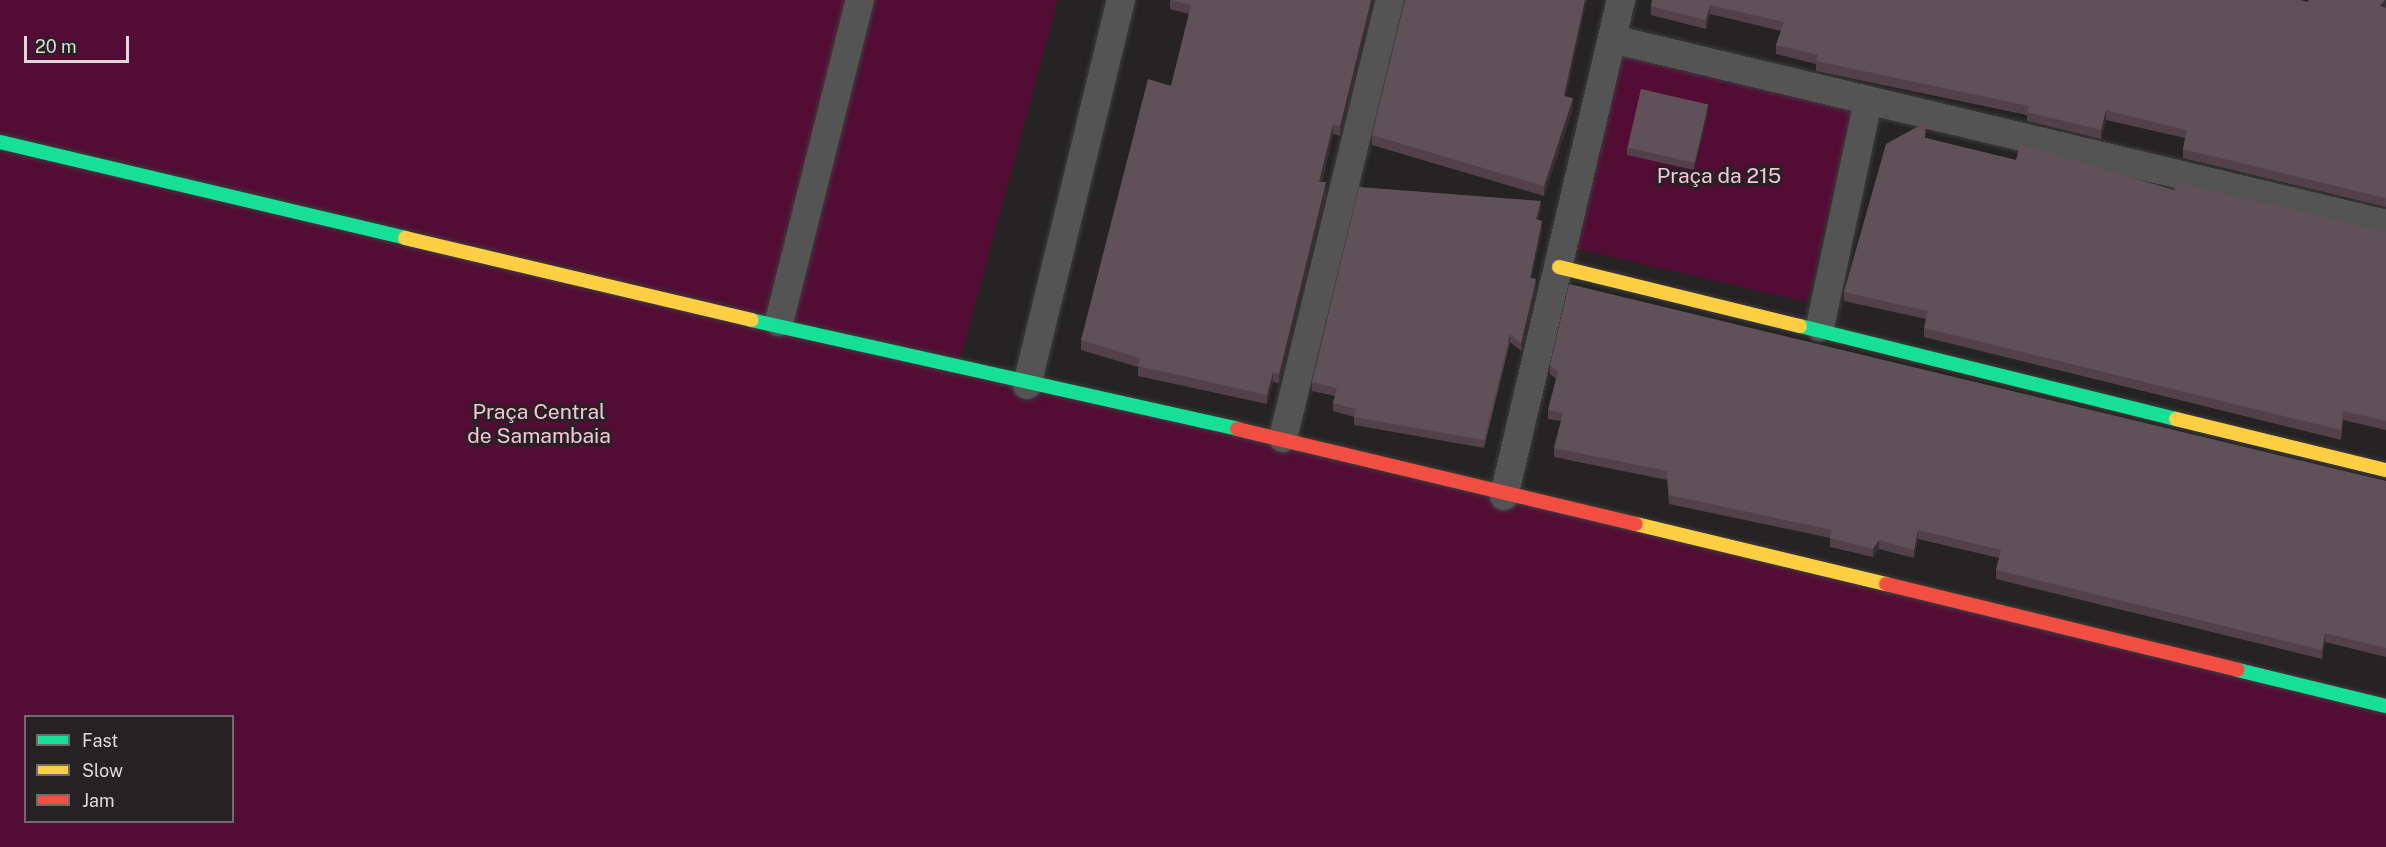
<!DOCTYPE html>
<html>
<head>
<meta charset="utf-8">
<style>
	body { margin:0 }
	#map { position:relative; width:2386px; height:847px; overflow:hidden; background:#252324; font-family:"Public Sans",sans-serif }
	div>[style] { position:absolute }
	.green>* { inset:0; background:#530d35; transform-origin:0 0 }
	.roads { filter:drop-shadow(0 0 2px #3f3e3e) drop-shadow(0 0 2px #3f3e3e) }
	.street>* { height:28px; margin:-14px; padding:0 14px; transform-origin:14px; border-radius:14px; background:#555454 }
	.fast>* { height:14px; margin:-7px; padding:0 7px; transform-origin:7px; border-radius:7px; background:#16e098 }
	.slow>* { height:14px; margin:-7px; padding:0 7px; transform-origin:7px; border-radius:7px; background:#ffcf43 }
	.jam>* { height:14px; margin:-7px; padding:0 7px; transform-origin:7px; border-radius:7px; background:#f24e42 }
	.wall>* { inset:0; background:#524149 }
	.shaded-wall>* { inset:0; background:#392e34; transform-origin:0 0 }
	.building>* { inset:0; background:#605159; transform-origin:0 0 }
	span { translate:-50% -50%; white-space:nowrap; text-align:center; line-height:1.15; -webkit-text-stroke:6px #262224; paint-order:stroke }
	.park-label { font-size:21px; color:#f6c4d9 }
	.legend { position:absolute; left:24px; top:715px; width:210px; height:108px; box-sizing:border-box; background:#262224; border:2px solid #6f6c6d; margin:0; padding:8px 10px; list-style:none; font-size:18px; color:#dddadb }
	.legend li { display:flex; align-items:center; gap:12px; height:30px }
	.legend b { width:30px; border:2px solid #6f6c6d }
	.scale { position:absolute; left:24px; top:36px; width:105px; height:27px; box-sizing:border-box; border:3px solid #dddadb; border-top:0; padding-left:8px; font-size:18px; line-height:21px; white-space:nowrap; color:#dddadb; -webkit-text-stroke:4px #262224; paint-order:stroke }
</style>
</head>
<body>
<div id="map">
	<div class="green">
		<i style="clip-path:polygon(evenodd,0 0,1058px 0,960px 360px,2386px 696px,2386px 847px,0 847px,0 0,26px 716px,232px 716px,232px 822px,26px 822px,26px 716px)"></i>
		<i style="left:1618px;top:47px;width:242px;height:206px;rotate:13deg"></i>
	</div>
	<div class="roads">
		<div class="street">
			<i style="left:1612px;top:39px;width:796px;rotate:13.44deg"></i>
			<i style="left:779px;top:322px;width:332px;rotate:-75.9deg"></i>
			<i style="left:1820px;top:327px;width:230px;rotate:-78deg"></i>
			<i style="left:1027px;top:385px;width:396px;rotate:-76.3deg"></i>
			<i style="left:1283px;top:438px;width:451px;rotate:-76.3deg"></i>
			<i style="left:1504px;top:496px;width:510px;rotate:-76.73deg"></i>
		</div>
		<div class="fast">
			<i style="left:0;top:142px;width:416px;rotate:13.3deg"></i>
			<i style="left:751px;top:320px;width:498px;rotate:12.6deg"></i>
			<i style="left:1800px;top:326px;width:387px;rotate:13.9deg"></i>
			<i style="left:2238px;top:670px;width:152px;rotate:13.7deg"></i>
		</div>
		<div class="slow">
			<i style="left:405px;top:238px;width:356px;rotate:13.3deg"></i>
			<i style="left:1559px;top:267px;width:248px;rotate:13.8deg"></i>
			<i style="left:2176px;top:419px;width:216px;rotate:13.7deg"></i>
			<i style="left:1636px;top:524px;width:257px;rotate:13.5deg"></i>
		</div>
		<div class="jam">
			<i style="left:1237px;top:429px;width:410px;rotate:13.4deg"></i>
			<i style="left:1886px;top:584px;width:362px;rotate:13.7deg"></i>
		</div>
	</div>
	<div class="wall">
		<i style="clip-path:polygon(1170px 0,1373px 0,1340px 136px,1333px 134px,1322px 182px,1326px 192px,1279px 383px,1273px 382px,1267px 404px,1138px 376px,1138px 367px,1081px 350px,1081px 340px,1171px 86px,1189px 14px,1170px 9px)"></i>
		<i style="clip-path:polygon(1652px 0,2308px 2px,2308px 0,2386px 0,2386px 207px,2183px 158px,2183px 149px,2185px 138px,2106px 120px,2101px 139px,2027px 121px,2027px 115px,1816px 71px,1816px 64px,1776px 54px,1776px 45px,1781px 31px,1710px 14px,1706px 29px,1651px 15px,1651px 6px)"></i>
		<i style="clip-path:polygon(1566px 96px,1573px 108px,1544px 196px,1372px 145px,1372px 135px)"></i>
		<i style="clip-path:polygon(1708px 113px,1694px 170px,1627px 155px,1627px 147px)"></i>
		<i style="clip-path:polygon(1926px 138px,2016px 160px,2382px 231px,2386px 230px,2386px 430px,2343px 420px,2341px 440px,1924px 337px,1924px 328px,1926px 319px,1844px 301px,1844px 292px)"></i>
		<i style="clip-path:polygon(1541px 209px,1538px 220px,1542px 229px,1531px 279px,1536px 287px,1521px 351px,1510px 342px,1484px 448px,1354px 425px,1354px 417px,1333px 411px,1333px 403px,1335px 396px,1312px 391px,1312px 382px)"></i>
		<i style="clip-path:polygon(1550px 365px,2386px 481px,2386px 657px,2325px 642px,2322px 659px,1996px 579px,1996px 570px,1999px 558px,1918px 539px,1914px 558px,1879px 549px,1873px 557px,1830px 547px,1830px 538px,1669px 504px,1667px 480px,1554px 457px,1554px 448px,1561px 421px,1548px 419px,1548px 410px,1556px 379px,1550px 374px)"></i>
	</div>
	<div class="shaded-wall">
		<i style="clip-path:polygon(1371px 0,1373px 0,1340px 136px,1340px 126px)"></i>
		<i style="clip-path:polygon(1585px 0,1587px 0,1564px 106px,1564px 96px)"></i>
		<i style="clip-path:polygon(2385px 0,2386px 0,2386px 8px,2380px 6px)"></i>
		<i style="clip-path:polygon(1710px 5px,1710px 14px,1706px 29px,1706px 20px)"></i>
		<i style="clip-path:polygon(1573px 98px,1573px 108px,1544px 196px,1544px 186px)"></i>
		<i style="clip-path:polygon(1708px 105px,1708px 113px,1694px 170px,1694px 162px)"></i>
		<i style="clip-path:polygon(2106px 110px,2106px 120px,2101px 139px,2101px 130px)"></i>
		<i style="clip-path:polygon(1333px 124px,1333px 134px,1319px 192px,1319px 182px)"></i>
		<i style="clip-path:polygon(1326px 182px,1326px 192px,1279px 383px,1279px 374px)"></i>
		<i style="clip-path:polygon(1541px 201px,1541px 209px,1536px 227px,1536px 219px)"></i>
		<i style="clip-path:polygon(1542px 221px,1542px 229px,1530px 286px,1530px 278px)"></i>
		<i style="clip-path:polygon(1536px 279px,1536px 287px,1521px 351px,1521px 343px)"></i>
		<i style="left:1510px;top:334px;width:8px;height:109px;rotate:90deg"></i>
		<i style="clip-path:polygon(1273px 372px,1273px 382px,1267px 404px,1267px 395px)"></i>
		<i style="clip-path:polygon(1918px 530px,1918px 539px,1914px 558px,1914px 550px)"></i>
		<i style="clip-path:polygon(1879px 540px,1879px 549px,1873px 557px,1873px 549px)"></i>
		<i style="clip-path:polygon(2325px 633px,2325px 642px,2322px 659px,2322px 650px)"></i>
	</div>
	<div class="building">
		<i style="clip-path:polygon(1172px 0,1371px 0,1340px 126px,1333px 124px,1319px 182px,1326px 182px,1279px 374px,1273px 372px,1267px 395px,1138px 366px,1140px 358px,1081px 340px,1148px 79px,1171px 86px,1191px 5px)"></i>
		<i style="clip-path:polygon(1405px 0,1585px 0,1564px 96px,1573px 98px,1544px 186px,1372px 135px)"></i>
		<i style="clip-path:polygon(1652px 0,2300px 0,2309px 2px,2309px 0,2385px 0,2380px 6px,2386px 8px,2386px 198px,2183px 149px,2187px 130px,2106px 110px,2101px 130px,2027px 112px,2029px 106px,1816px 61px,1818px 55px,1776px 45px,1784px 22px,1710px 5px,1706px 20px,1651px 6px)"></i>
		<i style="left:1641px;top:89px;width:69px;height:60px;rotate:13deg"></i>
		<i style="clip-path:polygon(1926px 122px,1925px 138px,2016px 160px,2020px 144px,2174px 190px,2176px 182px,2382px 231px,2386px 230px,2386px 421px,2343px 411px,2341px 430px,1924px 328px,1928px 311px,1844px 292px,1886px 144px)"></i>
		<i style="clip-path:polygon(1359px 187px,1541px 201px,1536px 219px,1542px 221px,1530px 278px,1536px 279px,1521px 343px,1510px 334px,1484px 440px,1354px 417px,1356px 409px,1333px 403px,1337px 388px,1312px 382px)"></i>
		<i style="clip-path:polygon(1569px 284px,2386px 481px,2386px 648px,2325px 633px,2322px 650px,1996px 570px,2001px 550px,1918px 530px,1914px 550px,1879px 540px,1873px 549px,1830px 538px,1832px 530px,1669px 495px,1667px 471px,1554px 448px,1563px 413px,1548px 410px,1558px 372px,1550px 365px)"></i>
	</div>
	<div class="park-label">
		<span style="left:1719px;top:176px">Praça da 215</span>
		<span style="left:539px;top:424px">Praça Central<br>de Samambaia</span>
	</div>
	<ul class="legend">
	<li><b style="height:8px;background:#16e098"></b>Fast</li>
	<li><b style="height:8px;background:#ffcf43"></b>Slow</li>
	<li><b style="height:8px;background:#f24e42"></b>Jam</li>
	</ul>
	<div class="scale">20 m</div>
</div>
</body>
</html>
